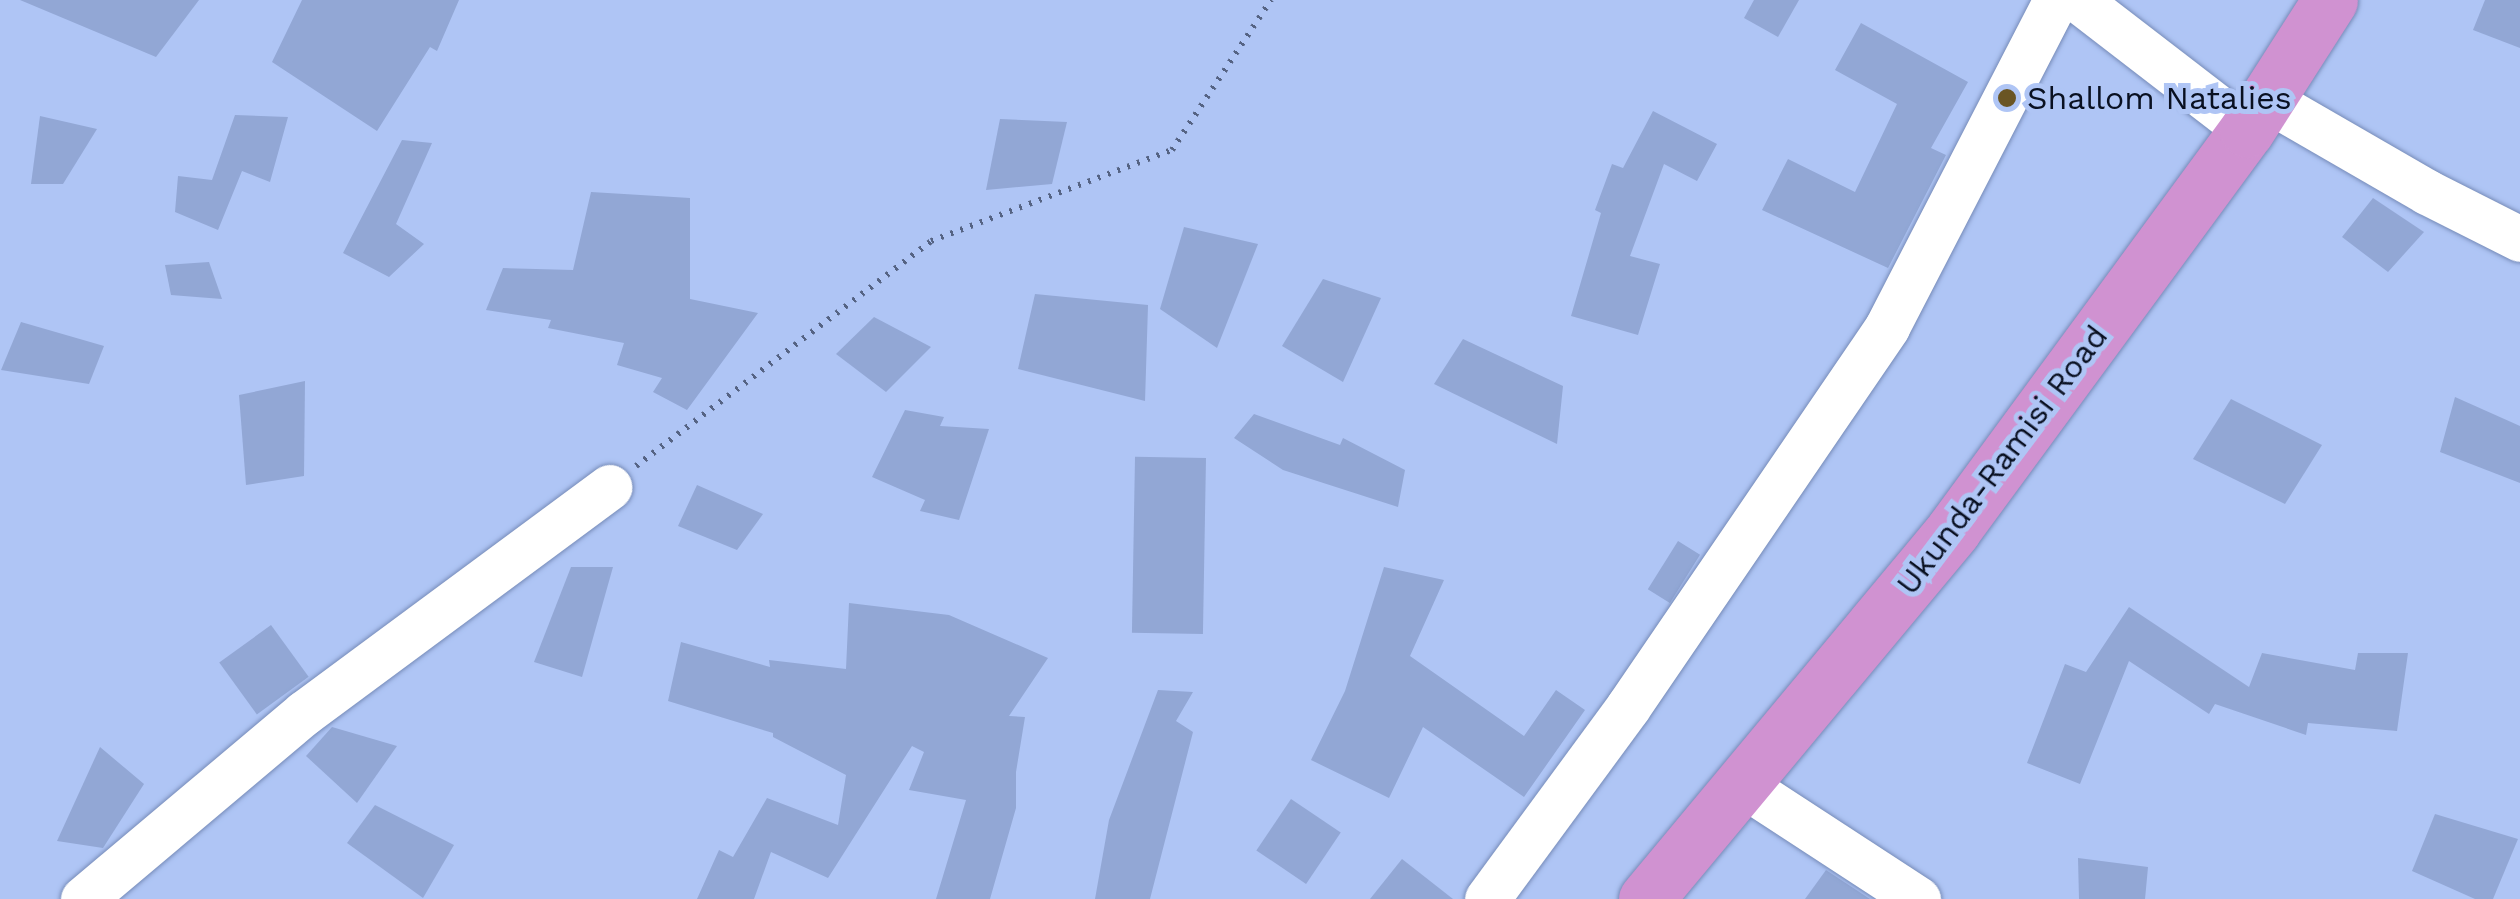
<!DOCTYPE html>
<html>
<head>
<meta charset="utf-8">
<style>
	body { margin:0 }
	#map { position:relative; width:2520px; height:899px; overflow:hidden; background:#afc5f5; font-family:"Work Sans",sans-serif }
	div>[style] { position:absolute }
	.building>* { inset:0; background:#92a7d5; transform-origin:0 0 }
	.path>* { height:6px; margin-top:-3px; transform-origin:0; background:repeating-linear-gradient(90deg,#556383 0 2.5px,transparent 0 10.5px) }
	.roads { filter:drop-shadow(0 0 2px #768bb8) drop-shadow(0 0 2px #768bb8) }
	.minor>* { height:45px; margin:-22.5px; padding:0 22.5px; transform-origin:22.5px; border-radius:22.5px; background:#fff }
	.highway>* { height:55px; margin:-27.5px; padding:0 27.5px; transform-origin:27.5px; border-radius:27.5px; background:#d092d1 }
	.dots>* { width:28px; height:28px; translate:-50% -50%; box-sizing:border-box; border:5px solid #afc5f5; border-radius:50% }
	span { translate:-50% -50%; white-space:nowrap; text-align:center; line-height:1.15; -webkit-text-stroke:10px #afc5f5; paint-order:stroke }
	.poi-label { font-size:32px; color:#091021 }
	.left { translate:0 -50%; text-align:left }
	.street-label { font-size:32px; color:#091021 }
</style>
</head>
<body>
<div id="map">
	<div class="building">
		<i style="clip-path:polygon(20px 0,199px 0,156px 57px)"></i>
		<i style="clip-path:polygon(302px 0,459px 0,437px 51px,430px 47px,377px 131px,272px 62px)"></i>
		<i style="clip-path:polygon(1754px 0,1799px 0,1778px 37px,1744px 18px)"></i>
		<i style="clip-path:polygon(2485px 0,2520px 0,2520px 48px,2473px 30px)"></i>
		<i style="clip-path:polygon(1861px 23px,1968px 82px,1931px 148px,1946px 155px,1888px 268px,1762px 210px,1788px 159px,1855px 192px,1897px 104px,1835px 70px)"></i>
		<i style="clip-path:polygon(1653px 111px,1717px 144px,1697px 181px,1664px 164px,1630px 256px,1660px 264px,1638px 335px,1571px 316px,1601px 213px,1595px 210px,1612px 164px,1623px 168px)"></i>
		<i style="clip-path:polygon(235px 115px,288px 117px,270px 182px,242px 171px,218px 230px,175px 212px,178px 176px,212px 180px)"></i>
		<i style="clip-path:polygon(40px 116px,97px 129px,63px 184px,31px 184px)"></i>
		<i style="clip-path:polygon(1000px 119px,1067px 122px,1052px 184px,986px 190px)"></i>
		<i style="clip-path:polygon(402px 140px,432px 143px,396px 224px,424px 244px,389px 277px,343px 253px)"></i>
		<i style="clip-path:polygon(591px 192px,690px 198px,690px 299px,758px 313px,687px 410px,653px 392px,662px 378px,617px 365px,624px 343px,548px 328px,551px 320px,486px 310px,503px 268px,573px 270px)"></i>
		<i style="clip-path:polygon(2373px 198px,2424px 232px,2388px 272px,2342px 237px)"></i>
		<i style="clip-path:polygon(1184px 227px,1258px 244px,1217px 348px,1160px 309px)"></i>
		<i style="clip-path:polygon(209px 262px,222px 299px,171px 295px,165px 265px)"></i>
		<i style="clip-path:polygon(1323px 279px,1381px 298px,1343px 382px,1282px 346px)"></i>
		<i style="clip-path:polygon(1035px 294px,1148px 305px,1145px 401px,1018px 369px)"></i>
		<i style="clip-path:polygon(874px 317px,931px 347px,886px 392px,836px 354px)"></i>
		<i style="clip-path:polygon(21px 322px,104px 346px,89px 384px,1px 370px)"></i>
		<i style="clip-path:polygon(1463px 339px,1563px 386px,1557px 444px,1434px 384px)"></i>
		<i style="clip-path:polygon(305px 381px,304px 476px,246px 485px,239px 395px)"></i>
		<i style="clip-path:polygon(2455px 397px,2520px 426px,2520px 483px,2440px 452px)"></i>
		<i style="clip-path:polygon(2231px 399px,2322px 445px,2285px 504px,2193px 459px)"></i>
		<i style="clip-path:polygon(905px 410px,944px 417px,940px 426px,989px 429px,959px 520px,920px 511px,925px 500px,872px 477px)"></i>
		<i style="clip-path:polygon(1254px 414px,1340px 445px,1343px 438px,1405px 470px,1398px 507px,1283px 470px,1234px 438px)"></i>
		<i style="left:1206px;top:458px;width:176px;height:71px;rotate:91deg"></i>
		<i style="clip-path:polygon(697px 485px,763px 514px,737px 550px,678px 526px)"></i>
		<i style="left:1678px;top:541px;width:26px;height:57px;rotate:32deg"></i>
		<i style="clip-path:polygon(571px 567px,613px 567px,582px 677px,534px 662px)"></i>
		<i style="clip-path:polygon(1384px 567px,1444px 580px,1410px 656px,1524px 736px,1556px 690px,1585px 710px,1524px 797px,1423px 727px,1389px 798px,1311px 760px,1345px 691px)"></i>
		<i style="clip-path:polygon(849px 603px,949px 615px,1048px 658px,1009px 716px,1025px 717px,1016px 772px,1016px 808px,990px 899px,936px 899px,966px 800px,909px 790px,924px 752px,912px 746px,828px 878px,771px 852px,754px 899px,697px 899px,719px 850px,733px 857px,767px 798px,838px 825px,846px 775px,773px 737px,773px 733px,668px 701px,681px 642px,770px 667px,769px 660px,846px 669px)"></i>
		<i style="clip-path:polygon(2129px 607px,2249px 687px,2262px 653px,2355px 670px,2358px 653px,2408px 653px,2397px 731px,2308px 723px,2306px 735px,2215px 704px,2209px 714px,2129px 661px,2080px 784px,2027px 763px,2065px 664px,2086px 672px)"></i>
		<i style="left:271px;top:625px;width:64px;height:64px;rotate:54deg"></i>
		<i style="clip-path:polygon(1158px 690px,1193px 692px,1176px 721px,1193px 732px,1150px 899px,1095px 899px,1109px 820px)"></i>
		<i style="clip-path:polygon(332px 727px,397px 746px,357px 803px,306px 756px)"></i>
		<i style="clip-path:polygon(100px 747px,144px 784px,103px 848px,57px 841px)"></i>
		<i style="left:1291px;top:799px;width:60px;height:62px;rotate:34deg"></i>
		<i style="clip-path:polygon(375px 805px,454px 845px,423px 898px,347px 843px)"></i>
		<i style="clip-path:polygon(2435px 814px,2518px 839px,2493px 899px,2475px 899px,2412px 871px)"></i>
		<i style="clip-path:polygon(2078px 858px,2148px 867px,2145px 899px,2079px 899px)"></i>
		<i style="clip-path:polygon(1402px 859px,1453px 899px,1370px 899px)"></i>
		<i style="clip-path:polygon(1826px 870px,1870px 899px,1805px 899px)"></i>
	</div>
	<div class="path">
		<i style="left:636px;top:466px;width:371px;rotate:-37.3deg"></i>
		<i style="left:931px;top:241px;width:258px;rotate:-20.7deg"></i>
		<i style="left:1172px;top:150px;width:180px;rotate:-56.6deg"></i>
	</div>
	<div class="roads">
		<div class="minor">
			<i style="left:2078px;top:0;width:213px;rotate:37.6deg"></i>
			<i style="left:2266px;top:99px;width:186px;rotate:30deg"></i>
			<i style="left:2427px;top:192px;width:104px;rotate:26.8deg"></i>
			<i style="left:1743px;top:785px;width:209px;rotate:33.1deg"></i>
			<i style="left:83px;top:899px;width:289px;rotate:-40.1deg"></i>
			<i style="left:304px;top:713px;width:380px;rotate:-36.5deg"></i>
			<i style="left:1487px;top:899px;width:238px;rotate:-53.7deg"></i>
			<i style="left:1628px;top:707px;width:460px;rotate:-55.7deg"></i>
			<i style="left:1887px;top:327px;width:368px;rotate:-62.7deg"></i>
		</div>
		<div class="highway">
			<i style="left:1646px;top:899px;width:480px;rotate:-50.2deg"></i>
			<i style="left:1953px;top:530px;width:496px;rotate:-53.7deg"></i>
			<i style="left:2247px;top:130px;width:154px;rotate:-57.4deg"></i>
		</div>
	</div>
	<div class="dots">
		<i style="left:2007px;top:98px;background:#6a5524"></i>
	</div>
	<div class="poi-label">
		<span class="left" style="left:2027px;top:98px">Shallom Natalies</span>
	</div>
	<div class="street-label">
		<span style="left:2002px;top:460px;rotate:-53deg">Ukunda-Ramisi Road</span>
	</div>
</div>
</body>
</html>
